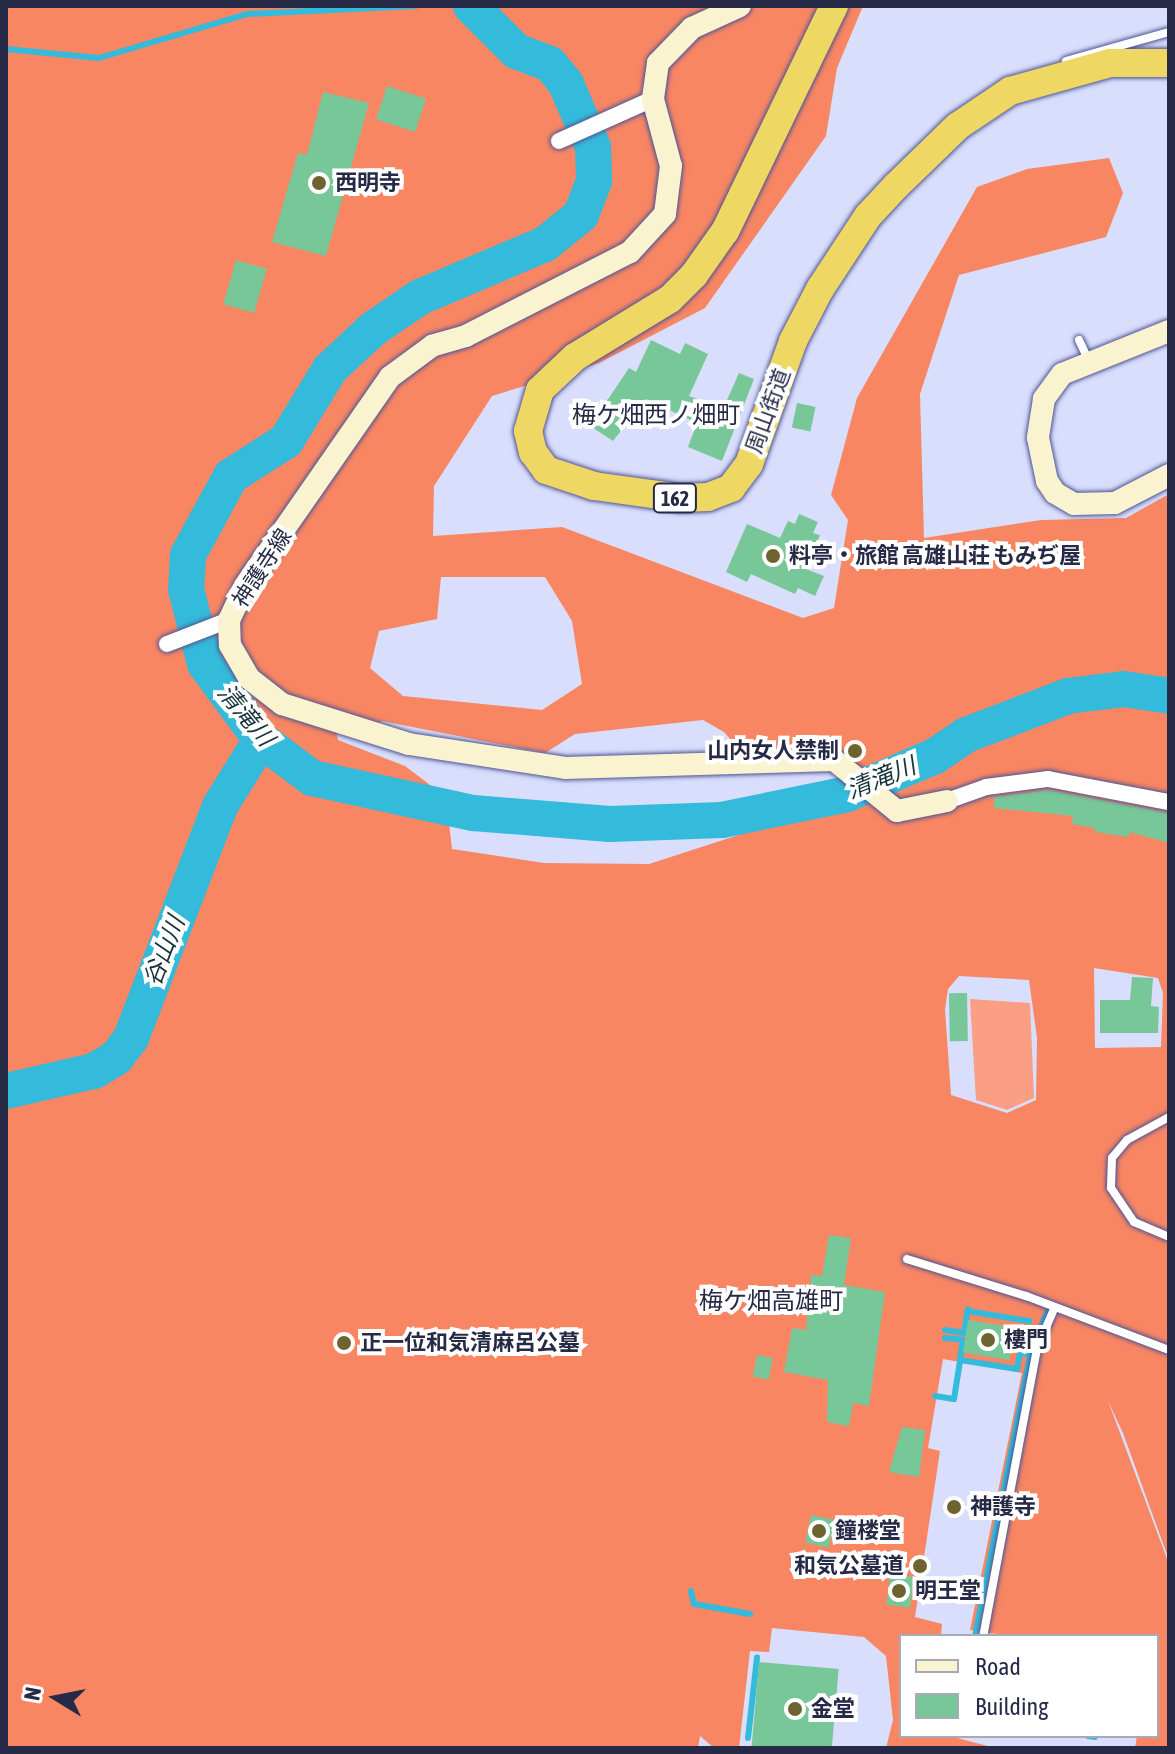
<!DOCTYPE html>
<html>
<head>
<meta charset="utf-8">
<style>
	body { margin:0 }
	#map { position:relative; width:1175px; height:1754px; overflow:hidden; background:#d9defc; font-family:"Asap Condensed","Noto Sans JP",sans-serif }
	div>[style] { position:absolute }
	.green>* { inset:0; background:#fa9f84 }
	.forest>* { inset:0; background:#f88663 }
	.stream>* { height:6px; margin:-3px; padding:0 3px; transform-origin:3px; border-radius:3px; background:#34bada }
	.river>* { height:36px; margin:-18px; padding:0 18px; transform-origin:18px; border-radius:18px; background:#34bada }
	.building>* { inset:0; background:#78c799; transform-origin:0 0 }
	.roads { filter:drop-shadow(0 0 2px #4f5595) drop-shadow(0 0 2px #4f5595) }
	.lane>* { height:8px; margin:-4px; padding:0 4px; transform-origin:4px; border-radius:4px; background:#fff }
	.street>* { height:16px; margin:-8px; padding:0 8px; transform-origin:8px; border-radius:8px; background:#fff }
	.secondary>* { height:22px; margin:-11px; padding:0 11px; transform-origin:11px; border-radius:11px; background:#faf3d0 }
	.highway>* { height:28px; margin:-14px; padding:0 14px; transform-origin:14px; border-radius:14px; background:#efd764 }
	.dots>* { width:22px; height:22px; translate:-50% -50%; box-sizing:border-box; border:4px solid #fff; border-radius:50% }
	span { translate:-50% -50%; white-space:nowrap; text-align:center; line-height:1.15; -webkit-text-stroke:8px #fff; paint-order:stroke }
	.shield-label span { padding:2px 6px; background:#fff; border:2px solid; border-radius:6px; -webkit-text-stroke-width:0 }
	.shield-label { font-size:20px; color:#262a46; font-weight:700 }
	.poi-label { font-size:22px; color:#262a46; font-weight:700 }
	.left { translate:0 -50%; text-align:left }
	.right { translate:-100% -50%; text-align:right }
	.street-label { font-size:22px; color:#262a46 }
	.neighbourhood-label { font-size:24px; color:#262a46 }
	.water-label { font-size:24px; color:#17333a; font-style:italic }
	.frame { position:absolute; inset:0; border:8px solid #262a46; pointer-events:none }
	.legend { position:absolute; left:899px; top:1634px; width:260px; height:104px; box-sizing:border-box; background:#fff; border:2px solid #a8aab5; margin:0; padding:10px 14px; list-style:none; font-size:24px; color:#262a46 }
	.legend li { display:flex; align-items:center; gap:16px; height:40px }
	.legend b { width:40px; border:2px solid #a8aab5 }
	.north { position:absolute; left:16px; top:1658px; width:80px; height:80px; -webkit-text-stroke:6px #fff; paint-order:stroke; rotate:280deg; font-size:22px; font-weight:700; line-height:32px; text-align:center; color:#262a46 }
	.north::after { content:''; display:block; margin:auto; width:28px; height:36px; background:#262a46; clip-path:polygon(50% 0,100% 100%,50% 72%,0 100%) }
</style>
</head>
<body>
<div id="map">
	<div class="green">
		<i style="clip-path:polygon(970px 999px,1030px 1003px,1034px 1098px,1007px 1110px,976px 1100px)"></i>
	</div>
	<div class="forest">
		<i style="clip-path:polygon(evenodd,6px 6px,863px 6px,837px 68px,826px 136px,705px 308px,599px 363px,492px 396px,434px 486px,433px 536px,562px 527px,803px 618px,834px 608px,848px 520px,831px 495px,857px 398px,977px 187px,1027px 169px,1109px 158px,1123px 193px,1106px 237px,959px 275px,920px 394px,924px 538px,1041px 520px,1126px 518px,1169px 494px,1169px 1560px,1123px 1433px,1108px 1401px,1169px 1564px,1169px 1748px,1135px 1748px,1137px 1736px,1157px 1736px,1157px 1636px,1011px 1636px,970px 1630px,1022px 1373px,943px 1359px,928px 1448px,940px 1451px,915px 1617px,942px 1624px,941px 1636px,901px 1636px,901px 1736px,950px 1736px,995px 1748px,886px 1748px,893px 1720px,886px 1656px,864px 1637px,772px 1628px,769px 1652px,750px 1651px,739px 1748px,714px 1748px,700px 1736px,698px 1748px,6px 1748px,6px 6px,441px 577px,545px 577px,572px 621px,582px 684px,542px 710px,403px 696px,370px 668px,379px 631px,437px 619px,441px 577px,6px 6px,703px 720px,724px 732px,746px 757px,835px 755px,856px 797px,649px 864px,544px 863px,452px 849px,446px 797px,405px 766px,338px 740px,336px 729px,371px 729px,382px 721px,545px 753px,575px 734px,703px 720px,6px 6px,1094px 968px,1158px 978px,1163px 993px,1161px 1047px,1095px 1048px,1094px 968px,6px 6px,959px 976px,1029px 980px,1037px 1038px,1036px 1100px,1007px 1113px,951px 1095px,945px 1009px,948px 989px,959px 976px)"></i>
	</div>
	<div class="stream">
		<i style="left:6px;top:49px;width:93px;rotate:5.5deg"></i>
		<i style="left:99px;top:58px;width:154px;rotate:-16.6deg"></i>
		<i style="left:247px;top:14px;width:168px;rotate:-2.7deg"></i>
		<i style="left:967px;top:1311px;width:63px;rotate:9.2deg"></i>
		<i style="left:945px;top:1330px;width:19px;rotate:9deg"></i>
		<i style="left:964px;top:1333px;width:24px;rotate:-81deg"></i>
		<i style="left:945px;top:1338px;width:18px;rotate:6deg"></i>
		<i style="left:963px;top:1340px;width:20px;rotate:99deg"></i>
		<i style="left:935px;top:1396px;width:19px;rotate:9deg"></i>
		<i style="left:954px;top:1399px;width:39px;rotate:-81deg"></i>
		<i style="left:960px;top:1360px;width:58px;rotate:9deg"></i>
		<i style="left:1017px;top:1369px;width:16px;rotate:-79deg"></i>
		<i style="left:1020px;top:1353px;width:10px;rotate:6deg"></i>
		<i style="left:691px;top:1591px;width:13px;rotate:77deg"></i>
		<i style="left:694px;top:1604px;width:57px;rotate:10.1deg"></i>
		<i style="left:975px;top:1636px;width:291px;rotate:-78.9deg"></i>
		<i style="left:1031px;top:1350px;width:43px;rotate:-67deg"></i>
		<i style="left:1088px;top:1736px;width:7px;rotate:8deg"></i>
		<i style="left:748px;top:1738px;width:81px;rotate:-83.6deg"></i>
	</div>
	<div class="river">
		<i style="left:471px;top:6px;width:64px;rotate:45deg"></i>
		<i style="left:516px;top:51px;width:36px;rotate:21deg"></i>
		<i style="left:550px;top:64px;width:26px;rotate:51deg"></i>
		<i style="left:566px;top:84px;width:69px;rotate:66.8deg"></i>
		<i style="left:593px;top:147px;width:34px;rotate:88deg"></i>
		<i style="left:594px;top:181px;width:36px;rotate:111deg"></i>
		<i style="left:581px;top:215px;width:46px;rotate:141.1deg"></i>
		<i style="left:545px;top:244px;width:136px;rotate:157deg"></i>
		<i style="left:420px;top:297px;width:57px;rotate:145.8deg"></i>
		<i style="left:373px;top:329px;width:59px;rotate:137.1deg"></i>
		<i style="left:330px;top:369px;width:84px;rotate:121.4deg"></i>
		<i style="left:286px;top:441px;width:65px;rotate:147.5deg"></i>
		<i style="left:231px;top:476px;width:90px;rotate:118.6deg"></i>
		<i style="left:188px;top:555px;width:34px;rotate:93deg"></i>
		<i style="left:186px;top:589px;width:77px;rotate:75.8deg"></i>
		<i style="left:205px;top:664px;width:94px;rotate:53.6deg"></i>
		<i style="left:261px;top:740px;width:64px;rotate:36.7deg"></i>
		<i style="left:312px;top:778px;width:165px;rotate:12.3deg"></i>
		<i style="left:473px;top:813px;width:137px;rotate:4.6deg"></i>
		<i style="left:610px;top:824px;width:112px;rotate:-2deg"></i>
		<i style="left:722px;top:820px;width:128px;rotate:-11.7deg"></i>
		<i style="left:847px;top:794px;width:96px;rotate:-23.4deg"></i>
		<i style="left:935px;top:756px;width:37px;rotate:-34deg"></i>
		<i style="left:966px;top:735px;width:109px;rotate:-20.9deg"></i>
		<i style="left:1068px;top:696px;width:56px;rotate:-7.1deg"></i>
		<i style="left:1124px;top:689px;width:46px;rotate:8.8deg"></i>
		<i style="left:6px;top:1091px;width:90px;rotate:-12.8deg"></i>
		<i style="left:94px;top:1071px;width:26px;rotate:-31deg"></i>
		<i style="left:116px;top:1058px;width:25px;rotate:-53deg"></i>
		<i style="left:131px;top:1038px;width:248px;rotate:-69deg"></i>
		<i style="left:220px;top:806px;width:78px;rotate:-58.2deg"></i>
	</div>
	<div class="building">
		<i style="left:387px;top:86px;width:41px;height:35px;rotate:18deg"></i>
		<i style="clip-path:polygon(323px 92px,369px 103px,326px 256px,272px 242px,298px 153px,307px 155px)"></i>
		<i style="left:236px;top:260px;width:32px;height:46px;rotate:16deg"></i>
		<i style="clip-path:polygon(651px 340px,680px 354px,685px 343px,708px 354px,689px 396px,723px 409px,739px 373px,754px 379px,722px 461px,688px 447px,697px 423px,646px 399px,613px 441px,590px 426px,629px 368px,636px 372px)"></i>
		<i style="left:797px;top:403px;width:19px;height:25px;rotate:12deg"></i>
		<i style="clip-path:polygon(799px 514px,818px 522px,813px 533px,820px 535px,806px 569px,824px 576px,815px 596px,798px 588px,795px 594px,751px 574px,747px 582px,726px 572px,747px 524px,780px 538px,788px 521px,795px 524px)"></i>
		<i style="clip-path:polygon(1048px 790px,1169px 813px,1169px 843px,1130px 832px,1129px 837px,1095px 832px,1095px 828px,1072px 824px,1073px 816px,994px 808px,994px 797px)"></i>
		<i style="clip-path:polygon(1132px 977px,1153px 978px,1151px 1006px,1159px 1007px,1158px 1033px,1100px 1033px,1100px 1000px,1130px 1000px)"></i>
		<i style="left:967px;top:993px;width:48px;height:18px;rotate:89deg"></i>
		<i style="clip-path:polygon(829px 1235px,851px 1238px,844px 1285px,885px 1292px,869px 1406px,853px 1403px,849px 1426px,827px 1422px,828px 1380px,784px 1372px,792px 1328px,806px 1330px,811px 1275px,822px 1276px)"></i>
		<i style="left:968px;top:1320px;width:47px;height:33px;rotate:9deg"></i>
		<i style="left:757px;top:1355px;width:16px;height:22px;rotate:11deg"></i>
		<i style="clip-path:polygon(902px 1427px,925px 1430px,919px 1477px,889px 1472px)"></i>
		<i style="left:811px;top:1515px;width:24px;height:28px;rotate:12deg"></i>
		<i style="left:890px;top:1574px;width:24px;height:31px;rotate:7deg"></i>
		<i style="left:759px;top:1662px;width:80px;height:86px;rotate:5deg"></i>
	</div>
	<div class="roads">
		<div class="lane">
			<i style="left:1066px;top:61px;width:107px;rotate:-15.7deg"></i>
			<i style="left:1079px;top:340px;width:21px;rotate:65deg"></i>
			<i style="left:1169px;top:1117px;width:48px;rotate:151.3deg"></i>
			<i style="left:1127px;top:1140px;width:23px;rotate:130deg"></i>
			<i style="left:1112px;top:1158px;width:30px;rotate:92deg"></i>
			<i style="left:1111px;top:1188px;width:41px;rotate:55.9deg"></i>
			<i style="left:1134px;top:1222px;width:38px;rotate:23deg"></i>
			<i style="left:907px;top:1259px;width:125px;rotate:17.3deg"></i>
			<i style="left:1026px;top:1296px;width:153px;rotate:20.7deg"></i>
			<i style="left:984px;top:1632px;width:289px;rotate:-79.4deg"></i>
			<i style="left:1037px;top:1348px;width:43px;rotate:-66.4deg"></i>
		</div>
		<div class="street">
			<i style="left:559px;top:141px;width:103px;rotate:-24.1deg"></i>
			<i style="left:167px;top:644px;width:66px;rotate:-21.2deg"></i>
			<i style="left:947px;top:801px;width:41px;rotate:-19.7deg"></i>
			<i style="left:986px;top:787px;width:63px;rotate:-7.4deg"></i>
			<i style="left:1048px;top:779px;width:123px;rotate:10.8deg"></i>
		</div>
		<div class="secondary">
			<i style="left:740px;top:6px;width:53px;rotate:155.4deg"></i>
			<i style="left:692px;top:28px;width:49px;rotate:134.2deg"></i>
			<i style="left:658px;top:63px;width:36px;rotate:98deg"></i>
			<i style="left:653px;top:99px;width:69px;rotate:75deg"></i>
			<i style="left:671px;top:166px;width:48px;rotate:97.1deg"></i>
			<i style="left:665px;top:214px;width:52px;rotate:132.6deg"></i>
			<i style="left:630px;top:252px;width:184px;rotate:152.9deg"></i>
			<i style="left:466px;top:336px;width:35px;rotate:164deg"></i>
			<i style="left:432px;top:346px;width:52px;rotate:143.6deg"></i>
			<i style="left:390px;top:377px;width:254px;rotate:124.8deg"></i>
			<i style="left:245px;top:586px;width:38px;rotate:115deg"></i>
			<i style="left:229px;top:620px;width:25px;rotate:88deg"></i>
			<i style="left:230px;top:645px;width:39px;rotate:60deg"></i>
			<i style="left:250px;top:679px;width:41px;rotate:38deg"></i>
			<i style="left:282px;top:704px;width:133px;rotate:17.5deg"></i>
			<i style="left:409px;top:744px;width:158px;rotate:8.7deg"></i>
			<i style="left:565px;top:768px;width:269px;rotate:-1.7deg"></i>
			<i style="left:834px;top:760px;width:81px;rotate:39deg"></i>
			<i style="left:897px;top:811px;width:51px;rotate:-11.3deg"></i>
			<i style="left:1169px;top:331px;width:115px;rotate:158.1deg"></i>
			<i style="left:1062px;top:374px;width:31px;rotate:126deg"></i>
			<i style="left:1044px;top:399px;width:39px;rotate:99deg"></i>
			<i style="left:1038px;top:438px;width:44px;rotate:78.2deg"></i>
			<i style="left:1047px;top:481px;width:14px;rotate:56deg"></i>
			<i style="left:1055px;top:493px;width:22px;rotate:30deg"></i>
			<i style="left:1074px;top:504px;width:41px;rotate:-1.4deg"></i>
			<i style="left:1115px;top:503px;width:61px;rotate:-27.4deg"></i>
		</div>
		<div class="highway">
			<i style="left:834px;top:6px;width:250px;rotate:115.8deg"></i>
			<i style="left:725px;top:231px;width:54px;rotate:125.2deg"></i>
			<i style="left:694px;top:275px;width:34px;rotate:135deg"></i>
			<i style="left:670px;top:299px;width:111px;rotate:148.6deg"></i>
			<i style="left:575px;top:357px;width:48px;rotate:136.7deg"></i>
			<i style="left:540px;top:390px;width:43px;rotate:106.3deg"></i>
			<i style="left:528px;top:431px;width:22px;rotate:77deg"></i>
			<i style="left:533px;top:452px;width:22px;rotate:54deg"></i>
			<i style="left:546px;top:470px;width:51px;rotate:18.4deg"></i>
			<i style="left:594px;top:486px;width:88px;rotate:7.9deg"></i>
			<i style="left:681px;top:498px;width:27px;rotate:-2deg"></i>
			<i style="left:708px;top:497px;width:25px;rotate:-21deg"></i>
			<i style="left:731px;top:488px;width:30px;rotate:-53deg"></i>
			<i style="left:749px;top:464px;width:131px;rotate:-70.3deg"></i>
			<i style="left:793px;top:341px;width:59px;rotate:-62.6deg"></i>
			<i style="left:820px;top:289px;width:87px;rotate:-56.7deg"></i>
			<i style="left:868px;top:216px;width:41px;rotate:-47deg"></i>
			<i style="left:896px;top:186px;width:86px;rotate:-44.1deg"></i>
			<i style="left:958px;top:126px;width:63px;rotate:-33.9deg"></i>
			<i style="left:1010px;top:91px;width:104px;rotate:-15.6deg"></i>
			<i style="left:1110px;top:63px;width:59px"></i>
		</div>
	</div>
	<div class="dots">
		<i style="left:319px;top:183px;background:#6d632f"></i>
		<i style="left:773px;top:556px;background:#6d632f"></i>
		<i style="left:855px;top:751px;background:#6d632f"></i>
		<i style="left:988px;top:1340px;background:#6d632f"></i>
		<i style="left:344px;top:1343px;background:#6d632f"></i>
		<i style="left:954px;top:1507px;background:#6d632f"></i>
		<i style="left:819px;top:1531px;background:#6d632f"></i>
		<i style="left:920px;top:1566px;background:#6d632f"></i>
		<i style="left:899px;top:1591px;background:#6d632f"></i>
		<i style="left:795px;top:1709px;background:#6d632f"></i>
	</div>
	<div class="shield-label">
		<span style="left:675px;top:498px">162</span>
	</div>
	<div class="poi-label">
		<span class="left" style="left:335px;top:183px">西明寺</span>
		<span class="left" style="left:789px;top:556px">料亭・旅館 高雄山荘 もみぢ屋</span>
		<span class="right" style="left:839px;top:751px">山内女人禁制</span>
		<span class="left" style="left:1004px;top:1340px">樓門</span>
		<span class="left" style="left:360px;top:1343px">正一位和気清麻呂公墓</span>
		<span class="left" style="left:970px;top:1507px">神護寺</span>
		<span class="left" style="left:835px;top:1531px">鐘楼堂</span>
		<span class="right" style="left:904px;top:1566px">和気公墓道</span>
		<span class="left" style="left:915px;top:1591px">明王堂</span>
		<span class="left" style="left:811px;top:1709px">金堂</span>
	</div>
	<div class="street-label">
		<span style="left:768px;top:411px;rotate:-70deg">周山街道</span>
		<span style="left:262px;top:568px;rotate:-57deg">神護寺線</span>
	</div>
	<div class="neighbourhood-label">
		<span style="left:656px;top:415px">梅ケ畑西ノ畑町</span>
		<span style="left:771px;top:1301px">梅ケ畑高雄町</span>
	</div>
	<div class="water-label">
		<span style="left:246px;top:715px;rotate:50deg">清滝川</span>
		<span style="left:881px;top:778px;rotate:-22deg">清滝川</span>
		<span style="left:164px;top:951px;rotate:-69deg">谷山川</span>
	</div>
	<div class="frame"></div>
	<ul class="legend">
	<li><b style="height:10px;background:#faf3d0"></b>Road</li>
	<li><b style="height:22px;background:#78c799"></b>Building</li>
	</ul>
	<div class="north">N</div>
</div>
</body>
</html>
